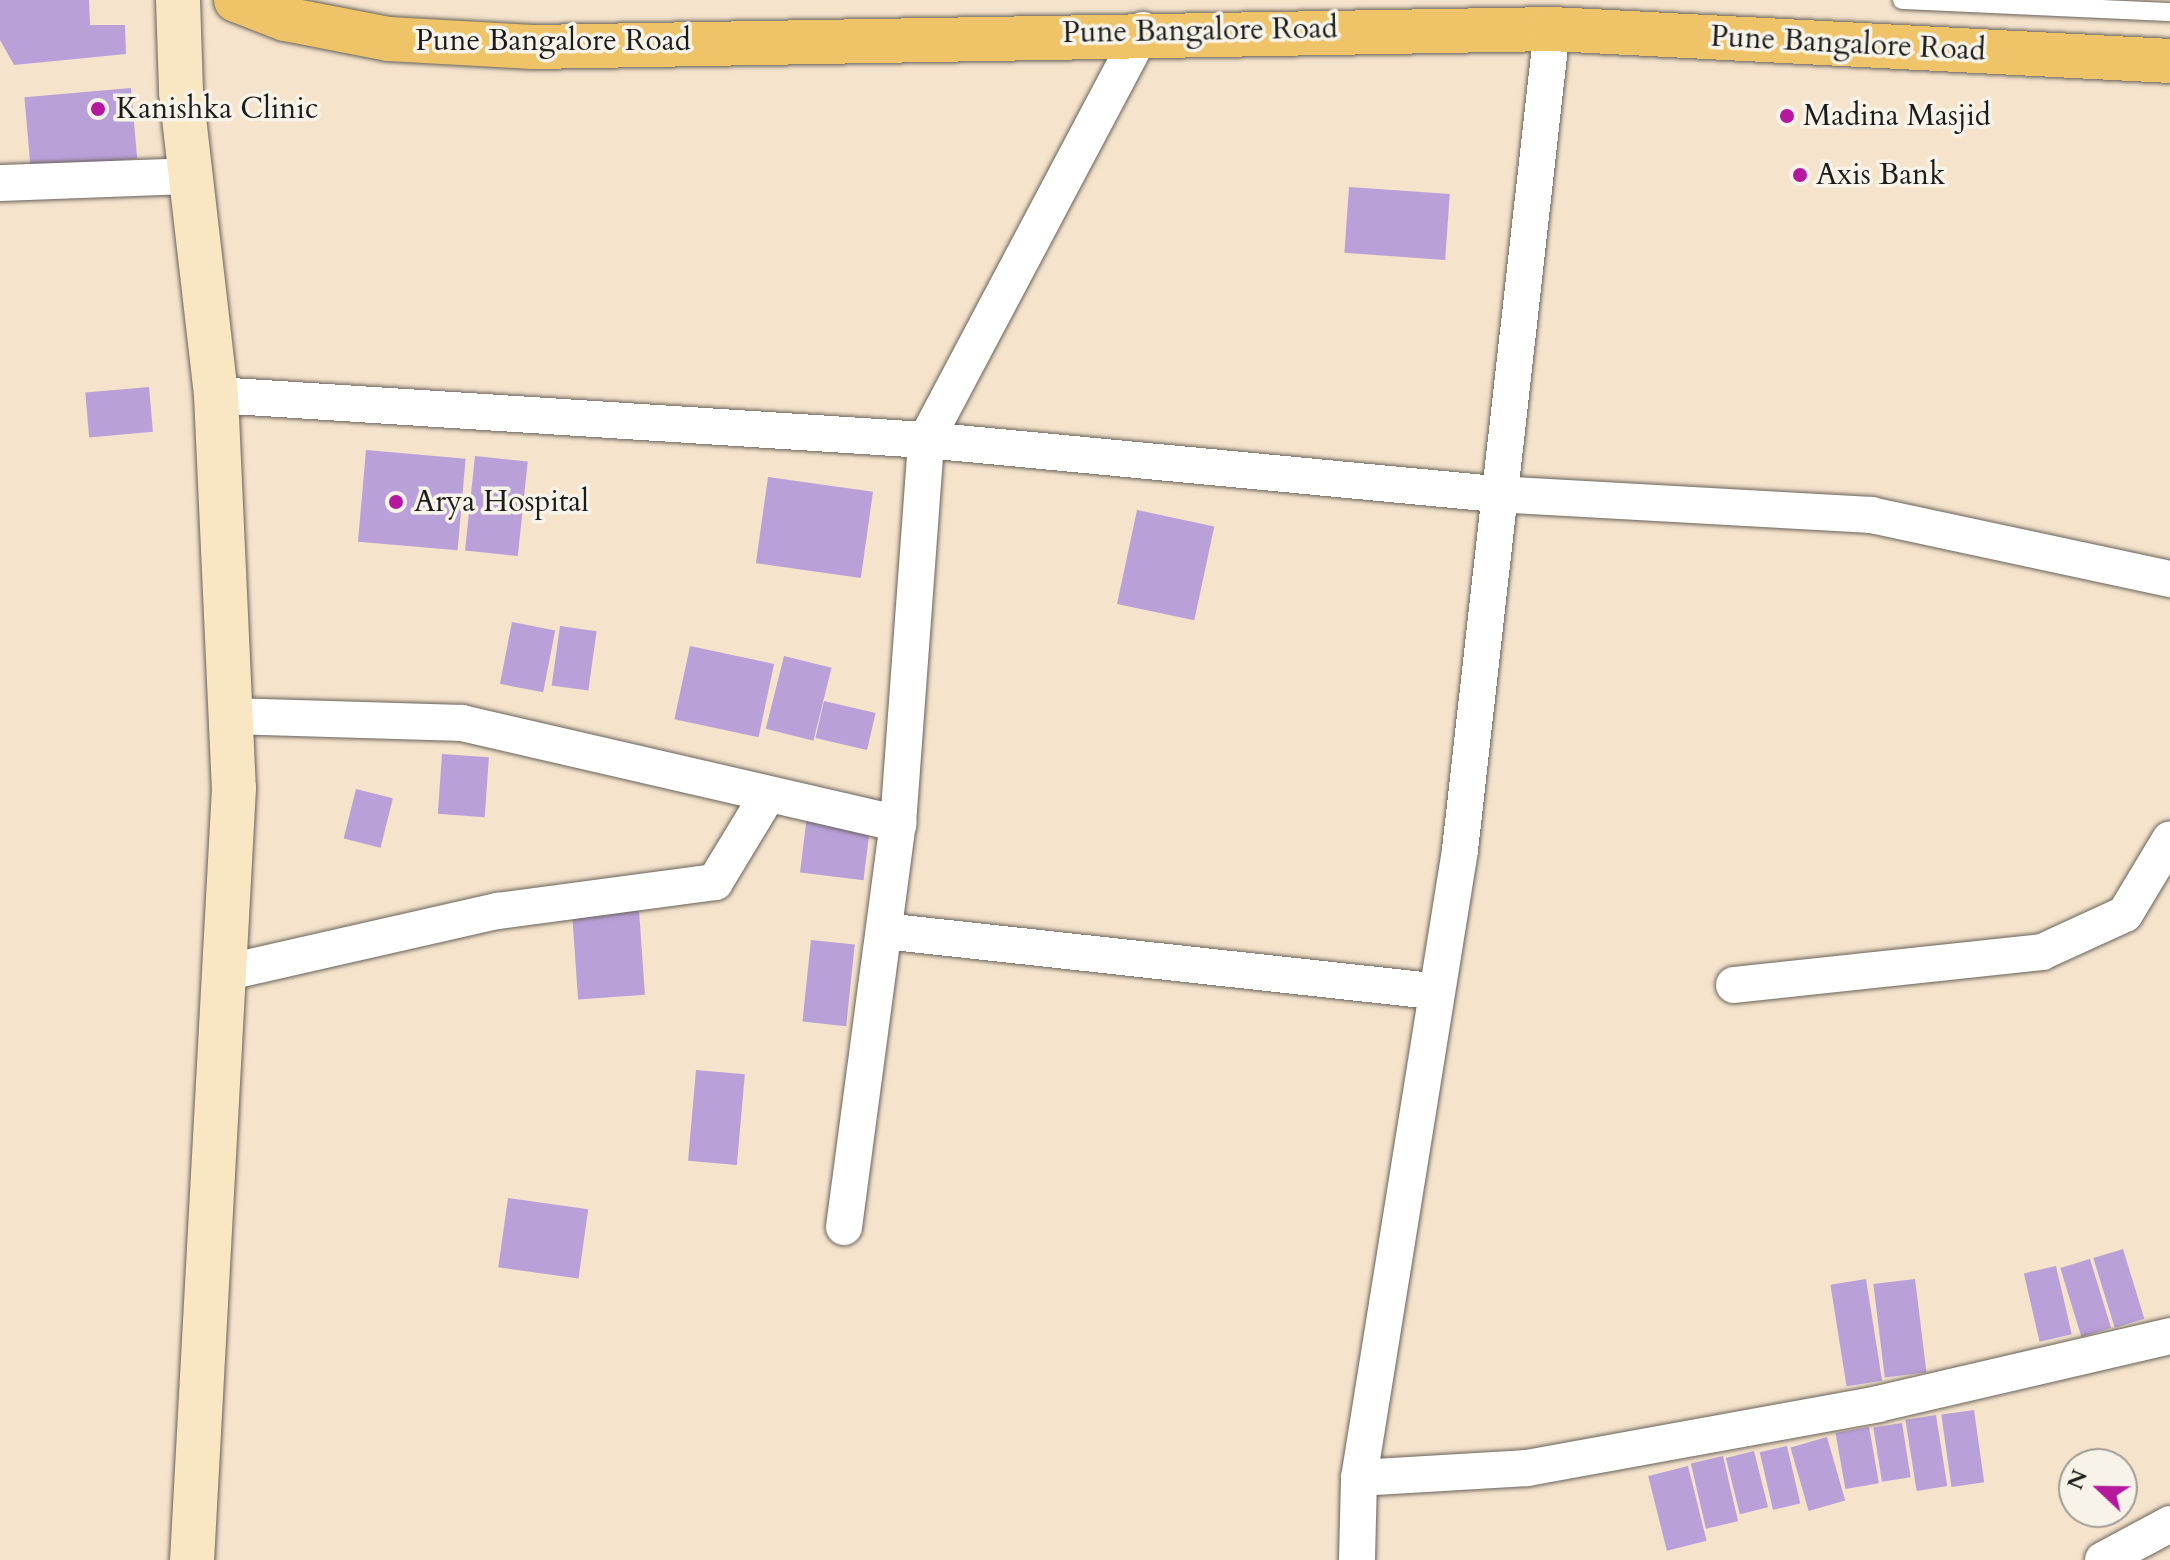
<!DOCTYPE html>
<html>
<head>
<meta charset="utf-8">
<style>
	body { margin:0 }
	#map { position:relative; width:2170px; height:1560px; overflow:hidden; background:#f5e3cc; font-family:Cardo,serif }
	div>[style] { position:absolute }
	.building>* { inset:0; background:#baa0d9; transform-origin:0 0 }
	.roads { filter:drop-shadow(0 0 2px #68625a) drop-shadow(0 0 2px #68625a) }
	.lane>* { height:18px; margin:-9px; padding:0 9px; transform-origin:9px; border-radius:9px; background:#fff }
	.street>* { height:36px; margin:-18px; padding:0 18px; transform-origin:18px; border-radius:18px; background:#fff }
	.secondary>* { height:44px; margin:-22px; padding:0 22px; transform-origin:22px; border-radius:22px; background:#f9e7c3 }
	.primary>* { height:44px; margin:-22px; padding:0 22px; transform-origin:22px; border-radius:22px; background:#efc469 }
	.dots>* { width:22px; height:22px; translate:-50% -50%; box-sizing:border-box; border:4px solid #f7f3e8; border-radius:50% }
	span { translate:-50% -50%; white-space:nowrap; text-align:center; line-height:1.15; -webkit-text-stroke:7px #f7f3e8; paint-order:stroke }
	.street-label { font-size:30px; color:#1c1c1c }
	.poi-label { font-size:30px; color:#1c1c1c }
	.left { translate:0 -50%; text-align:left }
	.north { position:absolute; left:2058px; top:1448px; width:80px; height:80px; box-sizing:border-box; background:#f7f3e8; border:2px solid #9f9d96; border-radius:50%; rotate:292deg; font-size:22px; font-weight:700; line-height:32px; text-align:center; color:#1c1c1c }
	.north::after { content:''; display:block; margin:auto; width:28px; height:36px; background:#b5179e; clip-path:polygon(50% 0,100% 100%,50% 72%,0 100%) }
</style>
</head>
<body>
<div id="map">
	<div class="building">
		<i style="clip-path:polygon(0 0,89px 0,90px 25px,125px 25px,126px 54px,14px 65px,0 40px)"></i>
		<i style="left:131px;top:88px;width:71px;height:107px;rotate:85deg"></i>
		<i style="left:1349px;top:187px;width:101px;height:66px;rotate:4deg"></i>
		<i style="left:149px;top:387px;width:45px;height:64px;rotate:85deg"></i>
		<i style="left:366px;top:450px;width:100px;height:92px;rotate:5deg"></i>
		<i style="left:475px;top:456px;width:53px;height:95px;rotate:6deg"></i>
		<i style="left:768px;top:477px;width:106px;height:87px;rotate:8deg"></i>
		<i style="left:1137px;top:510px;width:79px;height:96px;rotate:12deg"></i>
		<i style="left:512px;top:622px;width:44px;height:63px;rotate:11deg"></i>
		<i style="left:560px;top:626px;width:37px;height:60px;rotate:8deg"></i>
		<i style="left:690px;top:646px;width:86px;height:75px;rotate:12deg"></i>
		<i style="left:784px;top:656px;width:49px;height:75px;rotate:14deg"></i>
		<i style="left:824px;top:701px;width:53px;height:38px;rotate:13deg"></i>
		<i style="left:442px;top:754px;width:47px;height:60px;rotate:4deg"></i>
		<i style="left:356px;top:789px;width:38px;height:51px;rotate:14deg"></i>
		<i style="left:810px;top:791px;width:64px;height:82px;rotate:7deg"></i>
		<i style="left:639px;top:910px;width:85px;height:67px;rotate:86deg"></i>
		<i style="left:811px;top:940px;width:44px;height:82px;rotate:6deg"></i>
		<i style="left:696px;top:1070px;width:49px;height:91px;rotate:5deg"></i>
		<i style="left:508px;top:1198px;width:81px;height:70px;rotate:8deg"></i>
		<i style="left:2123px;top:1249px;width:73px;height:31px;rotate:73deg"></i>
		<i style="left:2090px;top:1259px;width:72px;height:31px;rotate:73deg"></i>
		<i style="left:2056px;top:1266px;width:70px;height:33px;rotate:77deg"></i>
		<i style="left:1866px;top:1279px;width:103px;height:36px;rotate:81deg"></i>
		<i style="left:1915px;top:1279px;width:94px;height:42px;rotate:83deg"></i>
		<i style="left:1974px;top:1410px;width:73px;height:33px;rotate:82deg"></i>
		<i style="left:1936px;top:1415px;width:72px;height:31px;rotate:81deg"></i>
		<i style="left:1902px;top:1423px;width:55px;height:29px;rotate:81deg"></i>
		<i style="left:1869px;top:1427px;width:57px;height:34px;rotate:80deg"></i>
		<i style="left:1827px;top:1437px;width:66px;height:38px;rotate:74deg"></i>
		<i style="left:1787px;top:1446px;width:59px;height:28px;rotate:77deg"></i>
		<i style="left:1754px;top:1451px;width:58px;height:29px;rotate:76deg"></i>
		<i style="left:1723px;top:1456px;width:67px;height:33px;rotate:77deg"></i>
		<i style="left:1688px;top:1466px;width:77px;height:41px;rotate:76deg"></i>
	</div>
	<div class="roads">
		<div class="lane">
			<i style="left:1902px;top:0;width:268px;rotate:2.6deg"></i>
		</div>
		<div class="street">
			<i style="left:0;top:183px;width:190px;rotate:-2.1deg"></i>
			<i style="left:216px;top:395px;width:711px;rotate:3.63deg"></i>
			<i style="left:926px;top:440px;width:572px;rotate:5.42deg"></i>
			<i style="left:1495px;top:494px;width:377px;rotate:3.2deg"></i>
			<i style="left:1871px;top:515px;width:306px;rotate:12.1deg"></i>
			<i style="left:231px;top:716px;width:231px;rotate:1.7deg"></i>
			<i style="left:462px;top:723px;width:448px;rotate:13deg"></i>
			<i style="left:884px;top:931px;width:551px;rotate:6.25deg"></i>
			<i style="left:224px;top:973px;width:281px;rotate:-12.8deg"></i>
			<i style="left:498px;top:911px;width:219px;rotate:-7.6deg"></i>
			<i style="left:715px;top:882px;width:89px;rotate:-58.8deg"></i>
			<i style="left:1734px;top:985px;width:310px;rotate:-6.1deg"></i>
			<i style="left:2042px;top:952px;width:91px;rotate:-24.6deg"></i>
			<i style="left:2125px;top:914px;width:87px;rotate:-59deg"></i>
			<i style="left:844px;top:1227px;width:407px;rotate:-82.4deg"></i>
			<i style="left:898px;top:824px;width:385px;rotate:-85.8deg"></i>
			<i style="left:926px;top:440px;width:464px;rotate:-62.1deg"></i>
			<i style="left:1359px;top:1478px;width:168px;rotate:-3.4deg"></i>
			<i style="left:1527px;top:1468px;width:357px;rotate:-10.3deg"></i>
			<i style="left:1878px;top:1404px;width:300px;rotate:-13.1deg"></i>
			<i style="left:1357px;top:1560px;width:82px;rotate:-88.6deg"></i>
			<i style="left:1359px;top:1478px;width:636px;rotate:-80.86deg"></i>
			<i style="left:1460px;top:850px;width:826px;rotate:-83.61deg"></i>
			<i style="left:2103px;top:1560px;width:76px;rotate:-28.2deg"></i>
		</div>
		<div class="secondary">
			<i style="left:178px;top:0;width:92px;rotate:88.1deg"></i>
			<i style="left:181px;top:92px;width:305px;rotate:83.4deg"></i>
			<i style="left:216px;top:395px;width:393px;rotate:87.4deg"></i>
			<i style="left:234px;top:788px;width:773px;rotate:93.11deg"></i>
		</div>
		<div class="primary">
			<i style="left:236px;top:0;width:53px;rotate:21.2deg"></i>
			<i style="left:285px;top:19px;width:106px;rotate:10.9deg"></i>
			<i style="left:389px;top:39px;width:144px;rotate:3.2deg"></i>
			<i style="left:533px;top:47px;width:1019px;rotate:-1.01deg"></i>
			<i style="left:1552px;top:29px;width:619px;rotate:2.96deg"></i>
		</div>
	</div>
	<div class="dots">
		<i style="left:98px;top:109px;background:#b5179e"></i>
		<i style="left:1787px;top:116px;background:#b5179e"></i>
		<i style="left:1800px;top:175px;background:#b5179e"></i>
		<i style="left:396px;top:502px;background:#b5179e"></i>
	</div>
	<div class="street-label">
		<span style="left:1200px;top:31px;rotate:-1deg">Pune Bangalore Road</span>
		<span style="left:553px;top:41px">Pune Bangalore Road</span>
		<span style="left:1848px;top:44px;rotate:3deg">Pune Bangalore Road</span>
	</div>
	<div class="poi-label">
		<span class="left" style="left:116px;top:109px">Kanishka Clinic</span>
		<span class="left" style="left:1803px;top:116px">Madina Masjid</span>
		<span class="left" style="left:1816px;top:175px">Axis Bank</span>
		<span class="left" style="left:414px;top:502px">Arya Hospital</span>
	</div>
	<div class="north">N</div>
</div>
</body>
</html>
